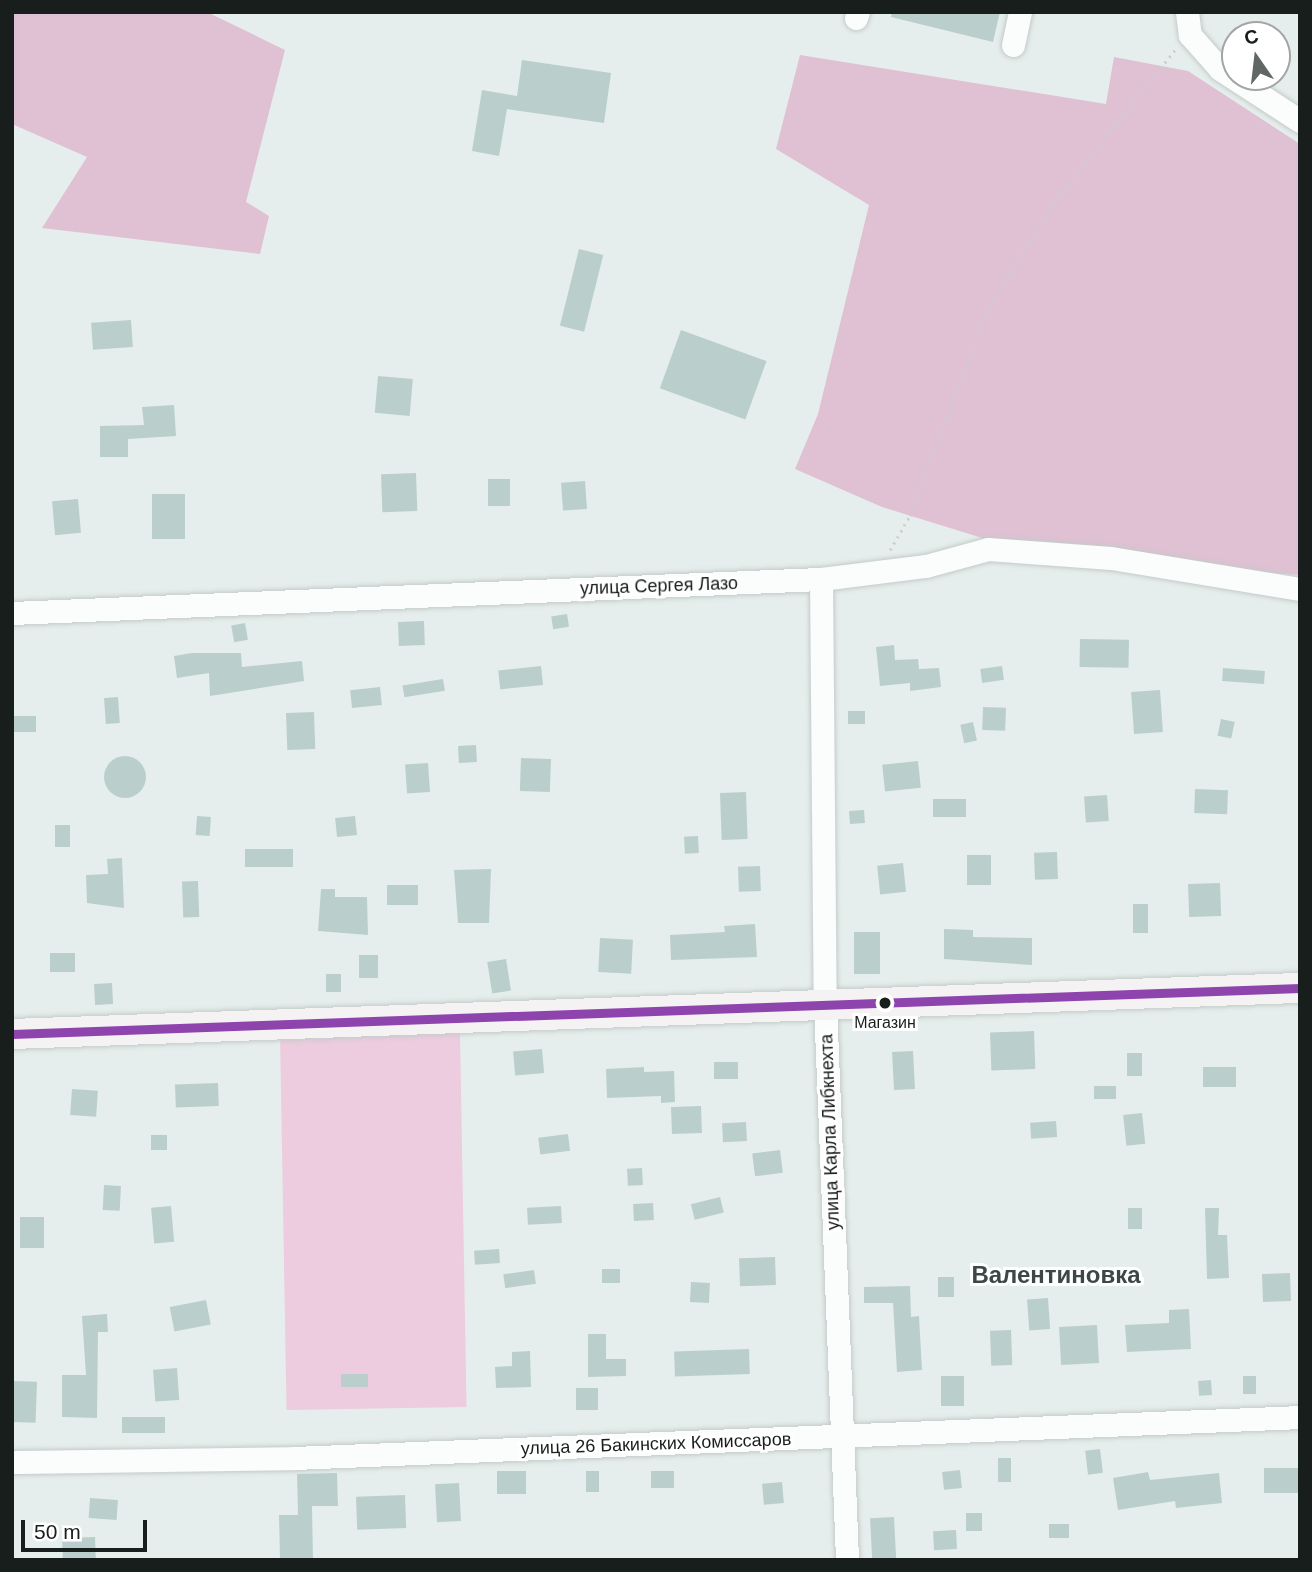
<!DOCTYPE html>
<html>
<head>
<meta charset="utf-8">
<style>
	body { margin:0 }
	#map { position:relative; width:1312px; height:1572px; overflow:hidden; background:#e5eeec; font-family:Arial,sans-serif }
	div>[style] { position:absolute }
	.green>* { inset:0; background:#ecccde; transform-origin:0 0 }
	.forest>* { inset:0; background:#e0c0d3 }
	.building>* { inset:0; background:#bacfcc; transform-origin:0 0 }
	.round { border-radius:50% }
	.path>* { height:2.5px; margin-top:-1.25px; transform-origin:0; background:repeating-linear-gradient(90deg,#cccece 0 2px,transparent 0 7px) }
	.roads { filter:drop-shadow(0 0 2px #c4cbc9) drop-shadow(0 0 2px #c4cbc9) }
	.minor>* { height:23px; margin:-11.5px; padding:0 11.5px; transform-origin:11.5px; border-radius:11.5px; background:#fbfcfc }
	.major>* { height:30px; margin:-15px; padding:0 15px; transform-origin:15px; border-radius:15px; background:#f5f2f4 }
	.bus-1>* { height:9px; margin:-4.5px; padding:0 4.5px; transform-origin:4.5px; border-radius:4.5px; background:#8e44ad }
	.dots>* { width:19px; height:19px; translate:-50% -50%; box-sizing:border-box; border:4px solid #fff; border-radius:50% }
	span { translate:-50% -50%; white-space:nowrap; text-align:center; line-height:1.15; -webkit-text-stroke:6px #fff; paint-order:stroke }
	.bus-label { font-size:16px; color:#181e1c }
	.street-label { font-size:18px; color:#181e1c }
	.district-label { font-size:24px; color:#3b4846; font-weight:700 }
	.frame { position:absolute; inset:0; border:14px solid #181e1c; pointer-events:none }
	.north { position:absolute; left:1221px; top:21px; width:70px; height:70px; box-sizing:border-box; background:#fff; border:2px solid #a3a5a4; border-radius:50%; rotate:346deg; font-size:19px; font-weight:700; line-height:28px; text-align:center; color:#181e1c }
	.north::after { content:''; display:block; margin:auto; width:24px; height:32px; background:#606765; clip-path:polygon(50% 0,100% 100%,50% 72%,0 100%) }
	.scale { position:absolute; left:21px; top:1520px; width:126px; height:32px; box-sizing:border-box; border:4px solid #181e1c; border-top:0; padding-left:9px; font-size:21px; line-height:24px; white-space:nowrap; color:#181e1c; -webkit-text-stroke:5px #fff; paint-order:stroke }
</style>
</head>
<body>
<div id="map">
	<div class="green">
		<i style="left:460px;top:1033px;width:374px;height:180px;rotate:89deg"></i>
	</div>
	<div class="forest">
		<i style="clip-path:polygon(12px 12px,207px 12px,285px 50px,246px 202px,269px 216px,260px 254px,42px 228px,87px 157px,12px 124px)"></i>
		<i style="clip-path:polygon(800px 55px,1106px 104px,1114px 57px,1188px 71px,1300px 144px,1300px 575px,1034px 554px,882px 507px,795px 469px,818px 414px,869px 205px,776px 149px)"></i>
	</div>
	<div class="building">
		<i style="clip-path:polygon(892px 12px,1000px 12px,993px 42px,891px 17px)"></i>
		<i style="clip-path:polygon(522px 60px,611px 73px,604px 123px,507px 109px,499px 156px,472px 151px,482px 90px,517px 96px)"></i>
		<i style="left:579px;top:249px;width:25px;height:79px;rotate:14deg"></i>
		<i style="left:131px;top:320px;width:27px;height:40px;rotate:86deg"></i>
		<i style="left:681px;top:330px;width:91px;height:62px;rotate:20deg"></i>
		<i style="left:378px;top:376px;width:35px;height:37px;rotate:5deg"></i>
		<i style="clip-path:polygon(174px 405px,176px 436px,128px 439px,128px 457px,100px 457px,100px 426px,144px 425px,142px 407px)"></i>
		<i style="left:416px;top:473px;width:38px;height:35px;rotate:88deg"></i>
		<i style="left:488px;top:479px;width:22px;height:27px"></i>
		<i style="left:585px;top:481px;width:28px;height:24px;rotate:86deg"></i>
		<i style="left:185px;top:494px;width:45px;height:33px;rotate:90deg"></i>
		<i style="left:78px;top:499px;width:34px;height:26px;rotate:85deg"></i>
		<i style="left:567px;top:614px;width:13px;height:16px;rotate:81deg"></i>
		<i style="left:424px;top:621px;width:24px;height:26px;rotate:88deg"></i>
		<i style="left:245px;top:623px;width:17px;height:14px;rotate:80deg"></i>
		<i style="left:1080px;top:639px;width:49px;height:28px;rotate:1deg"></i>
		<i style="clip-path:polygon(894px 645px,895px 660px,918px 659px,919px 669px,939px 668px,941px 687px,910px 691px,910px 683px,880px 686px,876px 647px)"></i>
		<i style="clip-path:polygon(192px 653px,241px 653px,242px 667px,302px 661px,304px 681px,210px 696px,209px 673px,177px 678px,174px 656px)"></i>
		<i style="left:541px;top:666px;width:19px;height:43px;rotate:84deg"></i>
		<i style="left:1002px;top:666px;width:14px;height:22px;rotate:82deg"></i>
		<i style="left:1223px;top:668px;width:42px;height:13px;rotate:4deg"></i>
		<i style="left:443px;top:679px;width:12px;height:41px;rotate:81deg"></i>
		<i style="left:380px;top:687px;width:18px;height:30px;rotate:84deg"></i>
		<i style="left:1160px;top:690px;width:42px;height:29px;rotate:86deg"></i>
		<i style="left:118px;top:697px;width:26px;height:14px;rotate:86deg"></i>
		<i style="left:983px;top:707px;width:23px;height:23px;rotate:2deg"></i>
		<i style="left:848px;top:711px;width:17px;height:13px"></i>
		<i style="left:314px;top:712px;width:37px;height:28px;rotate:88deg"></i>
		<i style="left:36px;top:716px;width:16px;height:24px;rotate:90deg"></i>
		<i style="left:1221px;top:719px;width:14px;height:17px;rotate:12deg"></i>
		<i style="left:973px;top:722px;width:19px;height:13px;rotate:78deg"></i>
		<i style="left:476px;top:745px;width:17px;height:18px;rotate:87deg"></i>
		<i class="round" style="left:104px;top:756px;width:42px;height:42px"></i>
		<i style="left:521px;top:758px;width:30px;height:33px;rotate:2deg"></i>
		<i style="left:918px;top:761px;width:27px;height:36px;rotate:84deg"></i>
		<i style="left:428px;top:763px;width:29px;height:23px;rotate:86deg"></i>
		<i style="left:1195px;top:789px;width:33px;height:24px;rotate:2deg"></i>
		<i style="left:746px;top:792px;width:47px;height:26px;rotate:88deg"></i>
		<i style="left:1107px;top:795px;width:26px;height:23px;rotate:86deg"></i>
		<i style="left:933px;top:799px;width:33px;height:18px"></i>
		<i style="left:864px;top:810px;width:13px;height:15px;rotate:86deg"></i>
		<i style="left:197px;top:816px;width:14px;height:19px;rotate:4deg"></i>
		<i style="left:355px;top:816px;width:19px;height:20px;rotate:84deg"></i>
		<i style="left:55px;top:825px;width:15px;height:22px"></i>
		<i style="left:698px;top:836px;width:17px;height:14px;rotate:87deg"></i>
		<i style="left:245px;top:849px;width:48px;height:18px"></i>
		<i style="left:1057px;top:852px;width:27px;height:23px;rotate:88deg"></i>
		<i style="left:967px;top:855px;width:24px;height:30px"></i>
		<i style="clip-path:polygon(122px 858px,124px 908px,87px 903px,86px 875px,108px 874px,107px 859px)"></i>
		<i style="left:903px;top:863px;width:29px;height:26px;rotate:84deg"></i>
		<i style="left:760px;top:866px;width:25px;height:22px;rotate:88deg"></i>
		<i style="clip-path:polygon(491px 869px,489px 923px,458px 923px,454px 870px)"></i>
		<i style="left:198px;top:881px;width:36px;height:16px;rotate:88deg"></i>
		<i style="left:1220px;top:883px;width:33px;height:32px;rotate:88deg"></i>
		<i style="left:418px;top:885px;width:20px;height:31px;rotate:90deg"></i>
		<i style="clip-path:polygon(321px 889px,335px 889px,335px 897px,367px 897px,368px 935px,318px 931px)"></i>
		<i style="left:1133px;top:904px;width:15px;height:29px"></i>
		<i style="clip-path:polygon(755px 924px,757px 957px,671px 960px,670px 935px,725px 932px,724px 926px)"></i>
		<i style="clip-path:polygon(944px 929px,973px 930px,973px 937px,1032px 938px,1032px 965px,944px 959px)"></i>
		<i style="left:854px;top:932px;width:26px;height:42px"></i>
		<i style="left:600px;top:938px;width:33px;height:34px;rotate:3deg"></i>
		<i style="left:50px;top:953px;width:25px;height:19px"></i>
		<i style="left:359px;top:955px;width:19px;height:23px"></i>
		<i style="left:506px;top:959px;width:32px;height:19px;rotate:81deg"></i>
		<i style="left:326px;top:974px;width:15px;height:18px"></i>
		<i style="left:112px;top:983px;width:21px;height:18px;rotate:87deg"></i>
		<i style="left:1034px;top:1031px;width:38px;height:44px;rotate:88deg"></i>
		<i style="left:542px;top:1049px;width:24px;height:29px;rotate:85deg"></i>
		<i style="left:913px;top:1051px;width:38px;height:21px;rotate:87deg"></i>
		<i style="left:1127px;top:1053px;width:15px;height:23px"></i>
		<i style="left:738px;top:1062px;width:17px;height:24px;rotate:90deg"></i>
		<i style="clip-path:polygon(644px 1067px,644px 1072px,674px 1071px,675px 1102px,661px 1103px,661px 1096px,607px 1098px,606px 1069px)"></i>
		<i style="left:1236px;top:1067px;width:20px;height:33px;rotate:90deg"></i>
		<i style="left:218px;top:1083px;width:23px;height:43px;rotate:88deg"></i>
		<i style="left:1094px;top:1086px;width:22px;height:13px"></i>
		<i style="left:72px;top:1089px;width:26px;height:26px;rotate:4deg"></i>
		<i style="left:701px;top:1106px;width:27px;height:30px;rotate:88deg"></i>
		<i style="left:1142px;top:1113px;width:31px;height:19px;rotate:84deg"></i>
		<i style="left:1056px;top:1121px;width:16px;height:26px;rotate:86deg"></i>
		<i style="left:746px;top:1122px;width:19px;height:24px;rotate:87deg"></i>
		<i style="left:568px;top:1134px;width:17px;height:30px;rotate:83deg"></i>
		<i style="left:151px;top:1135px;width:16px;height:15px"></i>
		<i style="left:780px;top:1150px;width:23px;height:28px;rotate:83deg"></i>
		<i style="left:642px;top:1168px;width:17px;height:15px;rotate:87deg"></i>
		<i style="left:104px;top:1185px;width:17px;height:25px;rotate:3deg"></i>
		<i style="left:720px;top:1197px;width:16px;height:30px;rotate:76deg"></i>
		<i style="left:653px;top:1203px;width:17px;height:20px;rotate:87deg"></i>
		<i style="left:171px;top:1206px;width:36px;height:20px;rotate:85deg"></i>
		<i style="left:561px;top:1206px;width:17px;height:34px;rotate:87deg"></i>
		<i style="left:1128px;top:1208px;width:14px;height:21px"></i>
		<i style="clip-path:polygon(1205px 1208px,1219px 1208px,1218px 1235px,1227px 1235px,1229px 1278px,1207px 1279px)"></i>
		<i style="left:20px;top:1217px;width:24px;height:31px"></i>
		<i style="left:499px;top:1249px;width:14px;height:25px;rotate:86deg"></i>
		<i style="left:775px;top:1257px;width:28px;height:36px;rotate:88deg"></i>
		<i style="left:620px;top:1269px;width:14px;height:18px;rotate:90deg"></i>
		<i style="left:534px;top:1270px;width:14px;height:31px;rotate:82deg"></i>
		<i style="left:1290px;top:1273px;width:28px;height:28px;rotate:88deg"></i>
		<i style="left:938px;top:1277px;width:16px;height:20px"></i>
		<i style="left:691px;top:1282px;width:19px;height:20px;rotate:3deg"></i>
		<i style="clip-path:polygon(910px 1286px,911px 1317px,919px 1316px,922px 1370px,897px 1372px,893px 1303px,864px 1303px,864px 1287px)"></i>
		<i style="left:1048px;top:1298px;width:31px;height:21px;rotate:86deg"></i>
		<i style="left:206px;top:1300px;width:25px;height:37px;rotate:79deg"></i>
		<i style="clip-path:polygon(1189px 1309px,1191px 1349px,1127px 1352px,1125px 1325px,1169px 1323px,1169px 1310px)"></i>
		<i style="clip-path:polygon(107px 1314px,108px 1332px,98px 1332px,97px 1418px,62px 1417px,62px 1375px,86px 1375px,82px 1316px)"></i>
		<i style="left:1097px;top:1325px;width:38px;height:38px;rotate:87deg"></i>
		<i style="left:1011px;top:1330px;width:35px;height:21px;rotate:88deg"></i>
		<i style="clip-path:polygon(588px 1334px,606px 1334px,606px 1359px,626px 1359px,626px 1376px,588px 1377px)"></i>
		<i style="left:749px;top:1349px;width:25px;height:75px;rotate:88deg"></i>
		<i style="clip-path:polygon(530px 1351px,531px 1387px,496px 1388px,495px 1367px,512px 1366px,512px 1352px)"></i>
		<i style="left:177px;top:1368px;width:32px;height:24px;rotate:86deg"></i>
		<i style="left:341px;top:1374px;width:27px;height:13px"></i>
		<i style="left:941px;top:1376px;width:23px;height:30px"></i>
		<i style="left:1243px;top:1376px;width:13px;height:18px"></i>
		<i style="left:1211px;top:1380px;width:15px;height:13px;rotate:86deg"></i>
		<i style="left:12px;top:1381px;width:25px;height:41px;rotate:2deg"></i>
		<i style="left:576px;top:1388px;width:22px;height:22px"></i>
		<i style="left:165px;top:1417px;width:16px;height:43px;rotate:90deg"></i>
		<i style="left:1100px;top:1449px;width:24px;height:15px;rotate:83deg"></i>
		<i style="left:998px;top:1458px;width:13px;height:24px"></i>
		<i style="left:1300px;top:1468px;width:25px;height:36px;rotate:90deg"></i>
		<i style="left:960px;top:1470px;width:18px;height:18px;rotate:84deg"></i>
		<i style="left:497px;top:1471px;width:29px;height:23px"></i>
		<i style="left:586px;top:1471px;width:13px;height:21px"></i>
		<i style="left:651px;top:1471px;width:23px;height:17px"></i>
		<i style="clip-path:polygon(1148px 1472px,1150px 1480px,1219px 1473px,1222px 1503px,1176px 1508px,1175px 1501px,1118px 1510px,1113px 1478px)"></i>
		<i style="clip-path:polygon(337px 1473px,338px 1506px,312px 1506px,313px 1560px,280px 1560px,279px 1515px,298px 1515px,297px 1474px)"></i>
		<i style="left:782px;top:1482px;width:21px;height:20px;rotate:85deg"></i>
		<i style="left:459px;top:1483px;width:38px;height:24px;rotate:87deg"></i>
		<i style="left:405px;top:1495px;width:33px;height:49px;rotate:88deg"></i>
		<i style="left:90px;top:1498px;width:28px;height:20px;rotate:4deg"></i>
		<i style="left:966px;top:1513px;width:16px;height:18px"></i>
		<i style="left:894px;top:1517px;width:43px;height:24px;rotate:87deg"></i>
		<i style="left:1049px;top:1524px;width:20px;height:14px"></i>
		<i style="left:956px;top:1530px;width:19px;height:23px;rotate:87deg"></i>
		<i style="left:95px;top:1537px;width:23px;height:33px;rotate:88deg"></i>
	</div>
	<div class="path">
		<i style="left:890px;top:550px;width:39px;rotate:-60deg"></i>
		<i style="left:910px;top:516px;width:215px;rotate:-69.5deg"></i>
		<i style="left:985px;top:315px;width:135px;rotate:-58.3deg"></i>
		<i style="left:1056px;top:200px;width:191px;rotate:-51.6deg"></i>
	</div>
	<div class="roads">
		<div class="minor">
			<i style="left:1187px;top:12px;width:23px;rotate:83deg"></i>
			<i style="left:1190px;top:35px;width:45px;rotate:48.6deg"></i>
			<i style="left:1220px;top:69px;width:95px;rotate:33deg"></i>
			<i style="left:856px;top:18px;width:6px;rotate:-72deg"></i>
			<i style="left:1013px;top:45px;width:34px;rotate:-78deg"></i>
			<i style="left:821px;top:579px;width:425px;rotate:89.5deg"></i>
			<i style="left:825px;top:1004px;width:556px;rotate:87.73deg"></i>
			<i style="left:12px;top:613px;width:810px;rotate:-2.41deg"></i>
			<i style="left:821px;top:579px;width:106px;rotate:-7.1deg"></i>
			<i style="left:926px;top:566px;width:64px;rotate:-15.3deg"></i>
			<i style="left:988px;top:549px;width:123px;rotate:4.2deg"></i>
			<i style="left:1111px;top:558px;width:192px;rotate:9.3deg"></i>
			<i style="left:12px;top:1462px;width:282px;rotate:-0.8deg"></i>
			<i style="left:294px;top:1458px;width:1007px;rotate:-2.33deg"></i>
		</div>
		<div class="major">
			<i style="left:12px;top:1034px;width:1289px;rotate:-2.05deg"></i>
		</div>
	</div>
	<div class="bus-1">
		<i style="left:12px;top:1034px;width:1289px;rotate:-2.05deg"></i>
	</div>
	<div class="dots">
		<i style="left:885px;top:1003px;background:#181e1c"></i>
	</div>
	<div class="bus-label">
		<span style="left:885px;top:1023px">Магазин</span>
	</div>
	<div class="street-label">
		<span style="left:659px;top:586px;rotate:-2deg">улица Сергея Лазо</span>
		<span style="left:830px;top:1132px;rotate:-92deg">улица Карла Либкнехта</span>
		<span style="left:656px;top:1444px;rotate:-2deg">улица 26 Бакинских Комиссаров</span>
	</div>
	<div class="district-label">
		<span style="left:1056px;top:1275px">Валентиновка</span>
	</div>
	<div class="frame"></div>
	<div class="north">С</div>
	<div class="scale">50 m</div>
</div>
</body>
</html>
